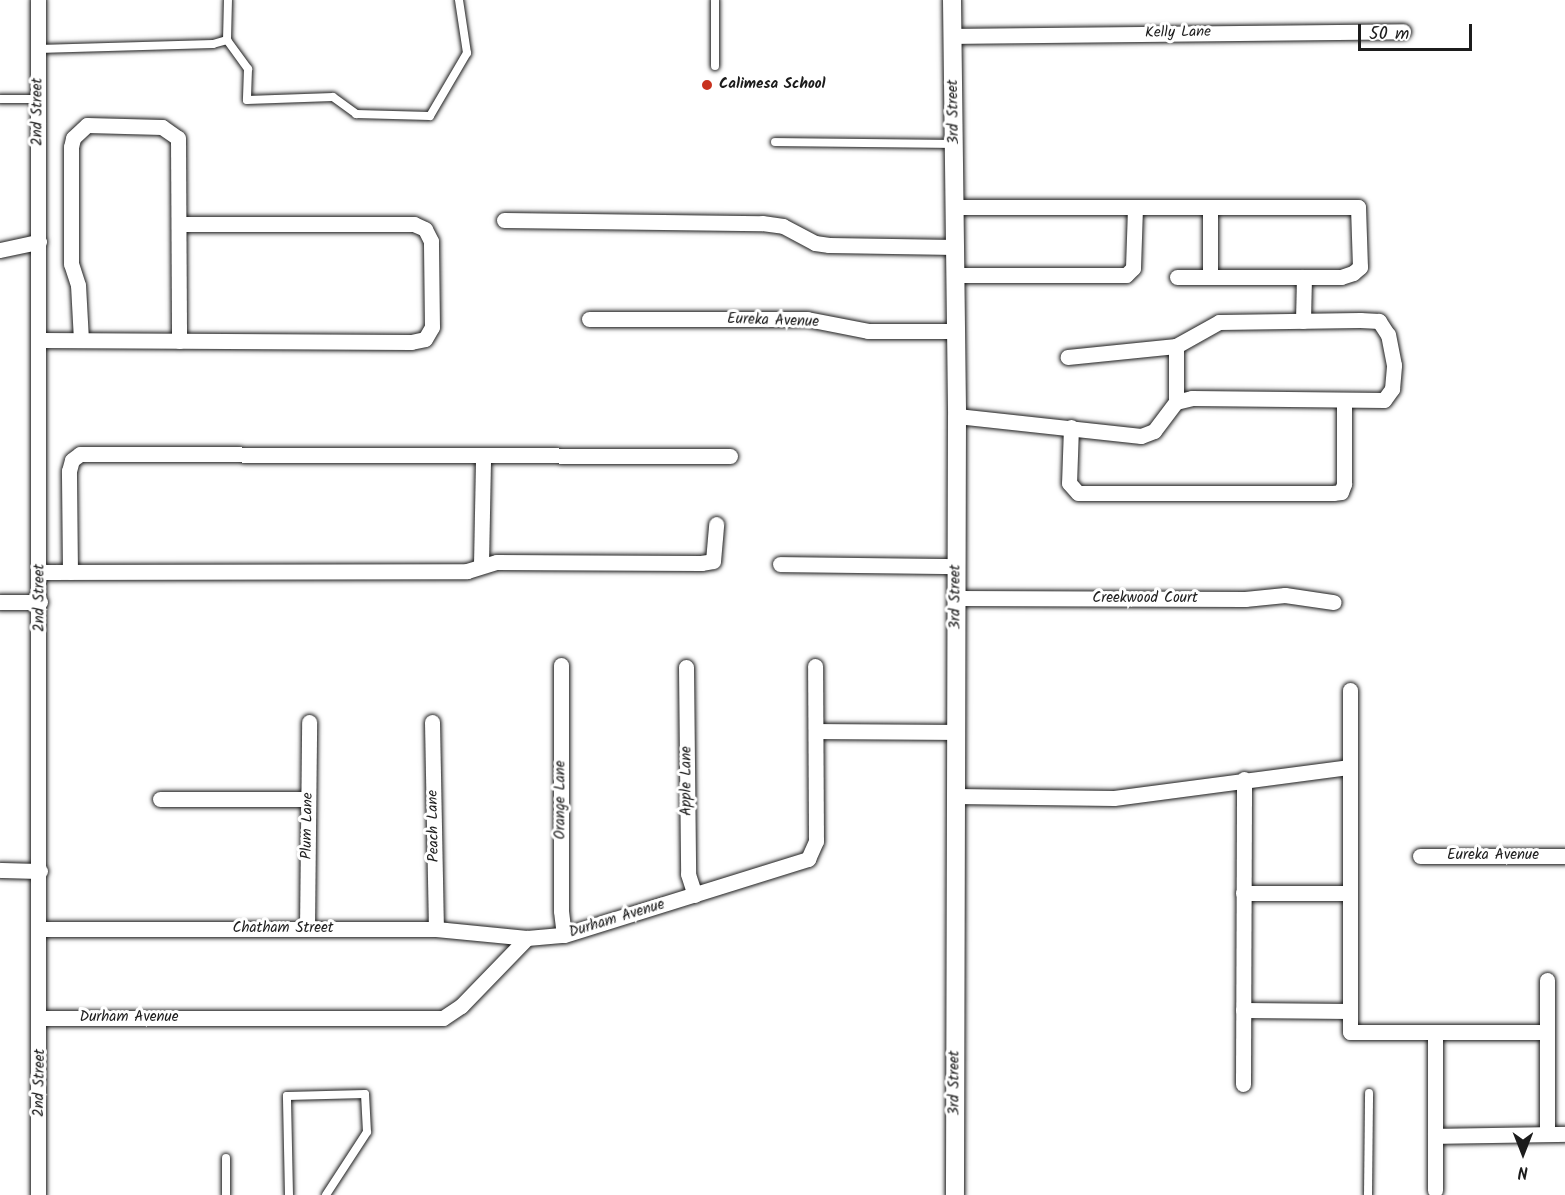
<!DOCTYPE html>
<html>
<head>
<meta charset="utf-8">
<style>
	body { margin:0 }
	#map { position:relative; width:1565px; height:1195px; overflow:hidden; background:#fff; font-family:Kalam,sans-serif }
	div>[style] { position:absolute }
	.roads { filter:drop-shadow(0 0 2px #1c1c1c) drop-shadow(0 0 2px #1c1c1c) }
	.service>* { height:8px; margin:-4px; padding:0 4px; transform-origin:4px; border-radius:4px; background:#fff }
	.minor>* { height:15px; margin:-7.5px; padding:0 7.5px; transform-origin:7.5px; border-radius:7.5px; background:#fff }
	.tertiary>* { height:18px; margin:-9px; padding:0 9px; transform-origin:9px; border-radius:9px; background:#fff }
	.dots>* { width:16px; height:16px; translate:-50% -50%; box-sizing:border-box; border:3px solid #fff; border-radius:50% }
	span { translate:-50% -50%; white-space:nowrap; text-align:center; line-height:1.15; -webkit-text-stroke:6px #fff; paint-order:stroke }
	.street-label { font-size:15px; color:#1c1c1c }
	.poi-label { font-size:15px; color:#1c1c1c; font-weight:700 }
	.left { translate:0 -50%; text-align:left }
	.north { position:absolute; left:1493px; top:1123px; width:60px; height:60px; -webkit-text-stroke:4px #fff; paint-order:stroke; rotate:180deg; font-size:16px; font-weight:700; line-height:24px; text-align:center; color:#1c1c1c }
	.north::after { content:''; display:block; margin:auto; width:21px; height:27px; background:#1c1c1c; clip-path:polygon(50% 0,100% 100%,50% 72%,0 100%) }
	.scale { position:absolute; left:1358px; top:24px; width:114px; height:27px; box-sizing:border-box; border:3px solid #1c1c1c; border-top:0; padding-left:8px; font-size:18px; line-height:21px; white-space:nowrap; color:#1c1c1c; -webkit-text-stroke:4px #fff; paint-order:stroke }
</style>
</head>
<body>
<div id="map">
	<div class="roads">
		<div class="service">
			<i style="left:715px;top:0;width:66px;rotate:90deg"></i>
			<i style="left:227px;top:40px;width:36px;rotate:54deg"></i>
			<i style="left:248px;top:69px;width:31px;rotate:92deg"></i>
			<i style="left:247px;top:100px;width:86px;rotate:-2deg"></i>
			<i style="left:333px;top:97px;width:29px;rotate:36deg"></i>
			<i style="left:356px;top:114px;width:74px;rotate:1.5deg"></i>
			<i style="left:430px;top:116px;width:73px;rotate:-59.6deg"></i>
			<i style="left:467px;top:53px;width:54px;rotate:-98.6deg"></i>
			<i style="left:38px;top:49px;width:175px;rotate:-1.6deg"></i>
			<i style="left:213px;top:44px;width:15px;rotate:-16deg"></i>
			<i style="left:227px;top:40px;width:40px;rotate:-88.6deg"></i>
			<i style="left:0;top:99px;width:38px"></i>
			<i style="left:775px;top:142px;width:178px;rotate:0.6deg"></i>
			<i style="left:226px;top:1158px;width:37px;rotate:90deg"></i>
			<i style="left:289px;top:1195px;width:99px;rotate:-91.2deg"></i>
			<i style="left:287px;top:1096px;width:78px;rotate:-1.5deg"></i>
			<i style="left:365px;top:1094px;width:38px;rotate:87deg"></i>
			<i style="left:367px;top:1132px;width:75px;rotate:123.1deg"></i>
			<i style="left:1368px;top:1195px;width:102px;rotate:-89.4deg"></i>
		</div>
		<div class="minor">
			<i style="left:953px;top:36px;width:450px;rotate:-0.6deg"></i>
			<i style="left:955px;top:207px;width:403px"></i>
			<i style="left:1358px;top:207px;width:60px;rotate:88.1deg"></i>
			<i style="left:1360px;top:267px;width:9px;rotate:139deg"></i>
			<i style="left:1353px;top:273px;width:13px;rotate:162deg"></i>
			<i style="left:1341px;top:277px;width:164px;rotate:180deg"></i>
			<i style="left:504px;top:220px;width:258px;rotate:0.7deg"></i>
			<i style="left:762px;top:223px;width:21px;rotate:8deg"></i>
			<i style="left:783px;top:226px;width:36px;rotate:28deg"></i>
			<i style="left:815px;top:243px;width:14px;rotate:8deg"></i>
			<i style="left:829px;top:245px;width:126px;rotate:0.9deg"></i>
			<i style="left:0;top:250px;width:40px;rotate:-12deg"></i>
			<i style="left:955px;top:275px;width:171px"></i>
			<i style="left:1126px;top:275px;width:10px;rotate:-45deg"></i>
			<i style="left:1133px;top:268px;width:60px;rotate:-88.1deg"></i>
			<i style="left:1210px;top:277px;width:70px;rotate:-90deg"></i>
			<i style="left:589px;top:319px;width:218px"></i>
			<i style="left:807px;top:319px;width:62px;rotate:11.1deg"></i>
			<i style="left:868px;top:331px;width:88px"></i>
			<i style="left:1303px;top:321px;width:44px;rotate:-88.7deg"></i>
			<i style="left:40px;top:340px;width:371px;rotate:0.3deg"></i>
			<i style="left:411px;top:342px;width:14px;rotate:-12deg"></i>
			<i style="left:425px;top:339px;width:14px;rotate:-60deg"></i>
			<i style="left:432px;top:327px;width:86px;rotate:-90.7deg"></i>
			<i style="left:431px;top:241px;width:13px;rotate:-117deg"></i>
			<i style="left:425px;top:229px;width:12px;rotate:-156deg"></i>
			<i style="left:414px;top:224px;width:233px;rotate:180deg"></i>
			<i style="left:81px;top:340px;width:55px;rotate:-93.1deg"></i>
			<i style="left:78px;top:285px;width:22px;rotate:-108deg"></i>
			<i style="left:71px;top:264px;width:117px;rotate:-90deg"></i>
			<i style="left:71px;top:147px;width:9px;rotate:-77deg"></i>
			<i style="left:73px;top:138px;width:19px;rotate:-43deg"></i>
			<i style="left:87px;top:125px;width:75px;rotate:1.5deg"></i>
			<i style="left:162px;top:127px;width:19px;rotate:35deg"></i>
			<i style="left:178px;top:138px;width:203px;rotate:89.7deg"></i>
			<i style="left:1176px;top:346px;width:56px;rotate:90deg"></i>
			<i style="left:957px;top:416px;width:185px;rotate:6.2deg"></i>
			<i style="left:1141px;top:436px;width:14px;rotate:-21deg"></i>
			<i style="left:1154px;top:431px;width:36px;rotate:-53deg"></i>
			<i style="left:1176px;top:402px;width:16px;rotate:-14deg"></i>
			<i style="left:1192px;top:398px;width:192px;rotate:0.6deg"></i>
			<i style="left:1384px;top:400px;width:14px;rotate:-54deg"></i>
			<i style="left:1392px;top:389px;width:24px;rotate:-85deg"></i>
			<i style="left:1394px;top:365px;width:31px;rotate:-101deg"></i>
			<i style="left:1388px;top:335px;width:17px;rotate:-123deg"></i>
			<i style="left:1379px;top:321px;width:19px;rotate:-177deg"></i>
			<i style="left:1360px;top:320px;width:141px;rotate:179.2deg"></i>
			<i style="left:1219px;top:322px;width:49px;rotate:150.8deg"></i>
			<i style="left:1176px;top:346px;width:109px;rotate:174.2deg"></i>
			<i style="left:1071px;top:427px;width:56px;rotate:92deg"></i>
			<i style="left:1069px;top:483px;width:13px;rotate:48deg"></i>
			<i style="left:1078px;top:493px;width:255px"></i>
			<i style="left:1333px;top:493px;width:8px;rotate:-7deg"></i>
			<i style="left:1341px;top:492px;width:9px;rotate:-69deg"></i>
			<i style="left:1344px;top:484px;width:84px;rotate:-90deg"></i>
			<i style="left:780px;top:564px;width:176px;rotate:0.7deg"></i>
			<i style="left:481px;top:565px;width:109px;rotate:-88.9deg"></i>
			<i style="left:40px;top:572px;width:427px;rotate:-0.1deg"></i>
			<i style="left:467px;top:571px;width:31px;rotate:-17deg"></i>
			<i style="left:497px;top:562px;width:204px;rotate:0.3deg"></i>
			<i style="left:701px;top:563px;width:12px;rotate:-9deg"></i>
			<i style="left:713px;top:561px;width:37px;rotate:-85deg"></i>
			<i style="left:70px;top:572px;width:101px;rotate:-90.6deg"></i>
			<i style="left:69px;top:471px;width:11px;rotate:-75deg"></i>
			<i style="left:72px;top:460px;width:10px;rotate:-37deg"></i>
			<i style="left:80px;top:454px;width:650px;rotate:0.18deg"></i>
			<i style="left:956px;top:598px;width:289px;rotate:0.2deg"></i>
			<i style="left:1245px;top:599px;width:40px;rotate:-5.7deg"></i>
			<i style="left:1285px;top:595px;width:49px;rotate:8.3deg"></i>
			<i style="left:0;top:602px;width:40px"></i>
			<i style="left:561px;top:665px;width:246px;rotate:90deg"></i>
			<i style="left:561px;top:911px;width:24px;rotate:83deg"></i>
			<i style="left:686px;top:667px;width:207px;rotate:89.4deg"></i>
			<i style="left:688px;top:874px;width:22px;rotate:72deg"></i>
			<i style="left:1350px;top:690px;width:342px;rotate:90deg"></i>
			<i style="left:1350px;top:1032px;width:197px"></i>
			<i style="left:432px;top:722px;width:207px;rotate:88.9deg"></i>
			<i style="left:817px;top:731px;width:138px;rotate:0.4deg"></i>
			<i style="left:955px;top:796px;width:159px;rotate:0.7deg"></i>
			<i style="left:1114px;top:798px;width:238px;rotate:-7.5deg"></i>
			<i style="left:160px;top:799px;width:148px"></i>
			<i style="left:1420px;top:856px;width:145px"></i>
			<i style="left:0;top:870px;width:40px;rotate:1.4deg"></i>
			<i style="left:1243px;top:893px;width:107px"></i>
			<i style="left:40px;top:929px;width:396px"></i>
			<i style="left:436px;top:929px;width:91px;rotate:5.6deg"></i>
			<i style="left:307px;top:929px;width:207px;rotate:-89.4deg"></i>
			<i style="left:1547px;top:980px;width:154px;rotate:90deg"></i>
			<i style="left:1243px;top:1010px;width:107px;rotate:0.5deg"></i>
			<i style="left:40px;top:1018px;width:403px"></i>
			<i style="left:443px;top:1018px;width:22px;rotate:-34deg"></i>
			<i style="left:461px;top:1006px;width:95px;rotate:-45.9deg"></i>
			<i style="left:527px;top:938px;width:37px;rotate:-5deg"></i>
			<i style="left:564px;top:935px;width:256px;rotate:-17.3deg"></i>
			<i style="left:808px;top:859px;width:20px;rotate:-66deg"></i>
			<i style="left:816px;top:841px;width:175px;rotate:-90.3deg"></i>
			<i style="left:1435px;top:1032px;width:158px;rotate:90deg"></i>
			<i style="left:1243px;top:1084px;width:305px;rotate:-89.8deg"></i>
			<i style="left:1435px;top:1136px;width:130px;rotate:-0.9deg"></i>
			<i style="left:38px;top:1195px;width:1195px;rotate:-90deg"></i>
		</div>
		<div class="tertiary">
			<i style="left:952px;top:0;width:416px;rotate:89.3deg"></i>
			<i style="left:957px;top:416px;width:779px;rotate:90.15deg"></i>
		</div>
	</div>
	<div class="dots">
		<i style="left:707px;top:85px;background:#c8321e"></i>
	</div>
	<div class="street-label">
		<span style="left:1178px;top:33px;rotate:-1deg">Kelly Lane</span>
		<span style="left:38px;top:112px;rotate:-90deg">2nd Street</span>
		<span style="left:954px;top:112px;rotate:-91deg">3rd Street</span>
		<span style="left:773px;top:321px;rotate:2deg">Eureka Avenue</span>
		<span style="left:956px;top:597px;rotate:-90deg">3rd Street</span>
		<span style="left:40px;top:598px;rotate:-90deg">2nd Street</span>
		<span style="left:1145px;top:599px">Creekwood Court</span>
		<span style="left:687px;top:781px;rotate:-90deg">Apple Lane</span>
		<span style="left:561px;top:800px;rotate:-90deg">Orange Lane</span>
		<span style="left:308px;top:826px;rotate:-89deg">Plum Lane</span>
		<span style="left:434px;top:826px;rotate:-91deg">Peach Lane</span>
		<span style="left:1493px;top:856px">Eureka Avenue</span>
		<span style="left:617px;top:919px;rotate:-17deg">Durham Avenue</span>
		<span style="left:283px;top:929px">Chatham Street</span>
		<span style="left:129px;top:1018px">Durham Avenue</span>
		<span style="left:40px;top:1083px;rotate:-89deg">2nd Street</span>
		<span style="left:955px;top:1083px;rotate:-90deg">3rd Street</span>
	</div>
	<div class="poi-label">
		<span class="left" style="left:719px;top:85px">Calimesa School</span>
	</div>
	<div class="north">N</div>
	<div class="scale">50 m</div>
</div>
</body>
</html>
